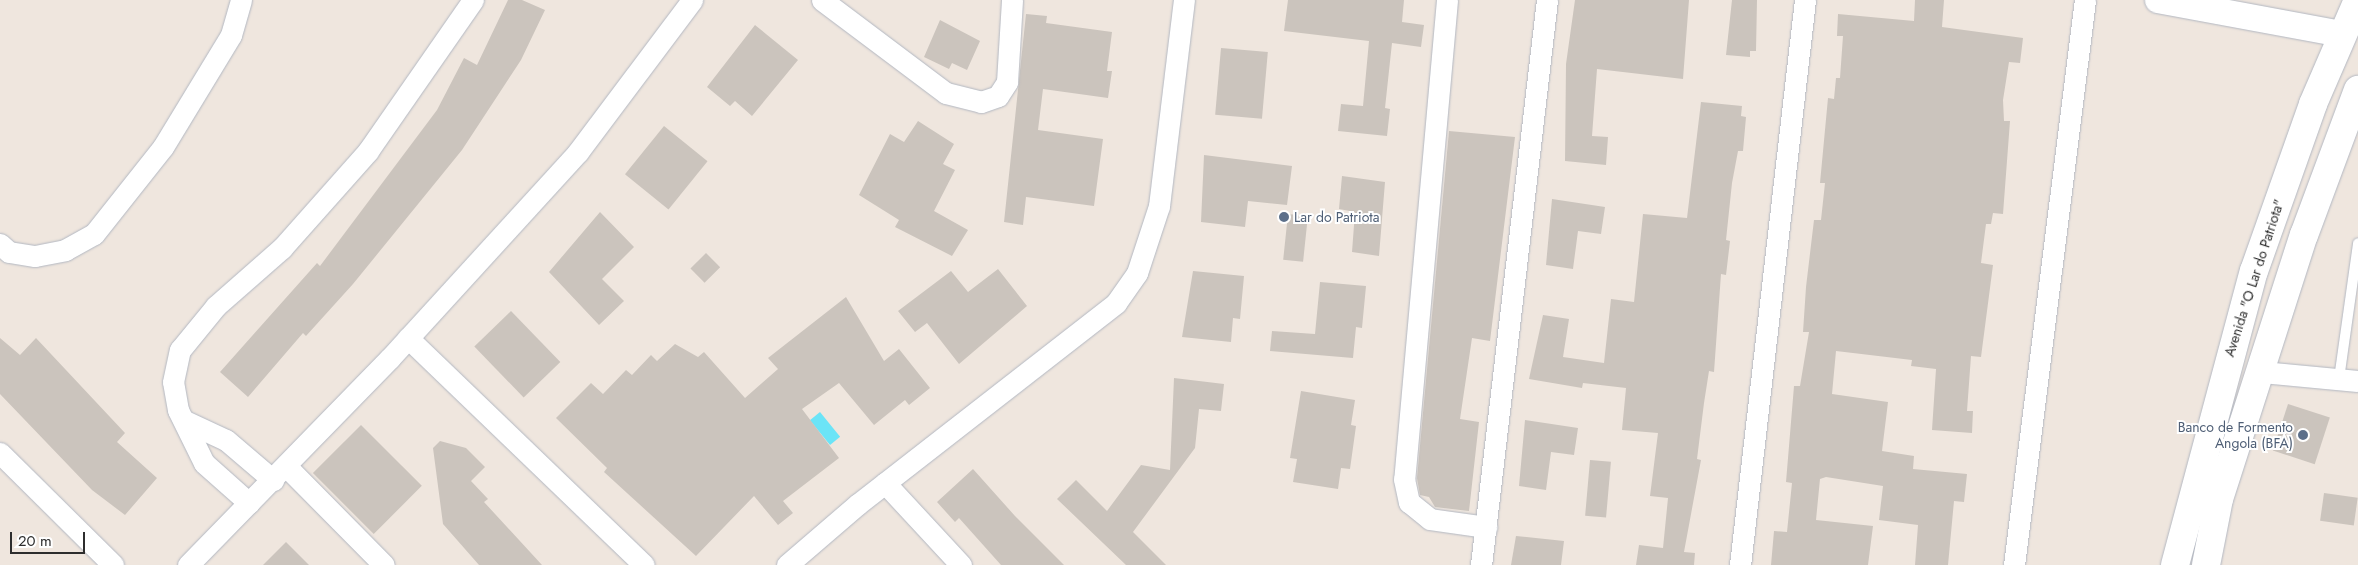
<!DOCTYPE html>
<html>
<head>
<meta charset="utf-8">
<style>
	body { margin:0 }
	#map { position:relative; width:2358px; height:565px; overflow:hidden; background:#efe6de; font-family:Jost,sans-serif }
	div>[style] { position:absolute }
	.water>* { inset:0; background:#6be4f7; transform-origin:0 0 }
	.building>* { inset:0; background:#cbc4bd; transform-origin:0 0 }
	.roads { filter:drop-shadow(0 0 1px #b2b7c1) drop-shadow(0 0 1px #b2b7c1) }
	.service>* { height:10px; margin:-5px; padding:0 5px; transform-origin:5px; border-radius:5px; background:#fff }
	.minor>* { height:21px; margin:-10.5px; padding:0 10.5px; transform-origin:10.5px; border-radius:10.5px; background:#fff }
	.tertiary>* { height:26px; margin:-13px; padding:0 13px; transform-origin:13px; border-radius:13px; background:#fff }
	.secondary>* { height:28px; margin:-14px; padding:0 14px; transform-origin:14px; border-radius:14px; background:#fff }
	.dots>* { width:14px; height:14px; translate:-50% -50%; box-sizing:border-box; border:2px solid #fff; border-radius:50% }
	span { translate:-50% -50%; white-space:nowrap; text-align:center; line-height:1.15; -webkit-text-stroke:4px #fff; paint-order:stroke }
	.service-label { font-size:14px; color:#4e5e75 }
	.left { translate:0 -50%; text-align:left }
	.right { translate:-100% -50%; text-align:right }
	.street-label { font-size:14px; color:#2d2d2d }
	.scale { position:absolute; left:10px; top:532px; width:75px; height:22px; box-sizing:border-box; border:2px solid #2d2d2d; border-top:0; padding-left:6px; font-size:15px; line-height:18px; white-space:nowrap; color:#2d2d2d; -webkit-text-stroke:4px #fff; paint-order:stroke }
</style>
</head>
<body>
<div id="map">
	<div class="water">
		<i style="left:820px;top:412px;width:32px;height:13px;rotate:51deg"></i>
	</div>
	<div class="building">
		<i style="clip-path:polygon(508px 0,522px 0,545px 10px,521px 60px,462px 150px,353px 284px,306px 336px,303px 333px,248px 397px,220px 372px,317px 263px,320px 266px,437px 110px,464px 58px,477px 65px)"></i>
		<i style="clip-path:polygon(1288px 0,1404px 0,1402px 22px,1424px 25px,1421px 47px,1392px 43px,1385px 108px,1390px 109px,1387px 136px,1338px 131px,1341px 104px,1363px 106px,1369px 41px,1284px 31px)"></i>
		<i style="clip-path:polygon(1575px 0,1689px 0,1683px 79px,1597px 69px,1592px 136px,1608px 137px,1606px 165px,1565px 161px,1566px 64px)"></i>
		<i style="clip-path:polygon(1732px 0,1757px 0,1756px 51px,1750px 51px,1750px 57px,1726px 55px)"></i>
		<i style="clip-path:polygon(1915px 0,1944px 0,1942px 27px,2023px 38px,2020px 63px,2009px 62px,2003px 100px,2004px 121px,2010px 121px,2003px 214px,1993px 213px,1991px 224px,1986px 224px,1981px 263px,1993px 265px,1981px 357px,1971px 356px,1967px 411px,1973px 411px,1972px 433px,1932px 430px,1936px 369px,1911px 366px,1912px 360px,1836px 351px,1832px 394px,1888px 402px,1882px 451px,1914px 456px,1913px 469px,1967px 474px,1964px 502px,1954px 501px,1948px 565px,1915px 565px,1918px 525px,1879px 520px,1883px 486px,1826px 477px,1820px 479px,1816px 520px,1873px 526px,1868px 565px,1771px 565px,1774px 531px,1787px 532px,1792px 483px,1786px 482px,1794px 386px,1800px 386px,1809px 332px,1803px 332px,1806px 287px,1814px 220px,1821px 220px,1825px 183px,1820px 183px,1828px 98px,1834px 99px,1836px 78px,1840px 78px,1843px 36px,1837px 36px,1838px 14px,1914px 21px)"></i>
		<i style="clip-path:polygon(1026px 14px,1047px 16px,1046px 23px,1112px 32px,1107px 71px,1112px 71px,1108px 98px,1043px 89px,1038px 130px,1103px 139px,1094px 206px,1026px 197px,1023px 225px,1004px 222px)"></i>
		<i style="clip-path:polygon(940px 20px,980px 41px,967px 70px,952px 63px,949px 69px,924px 57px)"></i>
		<i style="clip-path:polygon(755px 25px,798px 60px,752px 116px,735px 101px,730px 106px,707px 87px)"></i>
		<i style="left:1221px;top:48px;width:47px;height:67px;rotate:5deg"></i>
		<i style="clip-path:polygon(1701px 102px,1742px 106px,1741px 116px,1746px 117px,1743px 151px,1738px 151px,1732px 183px,1726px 240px,1730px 241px,1726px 275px,1721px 274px,1714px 372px,1709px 371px,1704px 403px,1697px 459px,1701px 460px,1684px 552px,1695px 553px,1694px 565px,1636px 565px,1639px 545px,1663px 548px,1668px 498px,1650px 496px,1658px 433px,1622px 430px,1626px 388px,1583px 383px,1582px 388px,1529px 379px,1543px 315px,1569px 319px,1563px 357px,1604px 363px,1611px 299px,1634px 302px,1643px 214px,1687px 218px)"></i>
		<i style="clip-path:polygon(918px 121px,954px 144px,943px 164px,955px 170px,934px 211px,968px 230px,952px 256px,895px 227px,899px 220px,859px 195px,890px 134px,904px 142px)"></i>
		<i style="left:664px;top:126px;width:56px;height:62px;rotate:39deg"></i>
		<i style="clip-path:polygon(1449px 131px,1515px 137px,1490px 341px,1472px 338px,1460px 419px,1479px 422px,1469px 511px,1435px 507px,1429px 497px,1420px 495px,1417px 478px)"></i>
		<i style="clip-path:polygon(1204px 155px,1292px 166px,1287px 205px,1248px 201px,1245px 227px,1201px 222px)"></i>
		<i style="clip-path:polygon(1342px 176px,1385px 182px,1379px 256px,1352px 252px,1355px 212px,1339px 209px)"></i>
		<i style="clip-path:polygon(1552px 199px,1605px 207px,1601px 234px,1578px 231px,1573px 269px,1546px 265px)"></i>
		<i style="clip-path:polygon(600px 212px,634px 247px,602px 279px,624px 301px,599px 325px,549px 272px)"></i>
		<i style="left:1288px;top:214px;width:20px;height:46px;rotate:6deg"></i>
		<i style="left:706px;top:253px;width:20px;height:22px;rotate:45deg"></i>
		<i style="clip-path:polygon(998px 269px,1027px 306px,959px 364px,927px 323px,915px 332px,898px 311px,951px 271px,968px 292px)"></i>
		<i style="clip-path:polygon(1193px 271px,1244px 276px,1240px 319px,1233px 318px,1231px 342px,1182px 337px)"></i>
		<i style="clip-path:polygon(1320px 282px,1366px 286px,1362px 328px,1356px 327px,1353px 358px,1270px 351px,1272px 331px,1315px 334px)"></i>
		<i style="clip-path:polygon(846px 297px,884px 361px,899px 349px,930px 388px,909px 405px,905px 400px,874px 425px,839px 383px,802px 409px,839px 458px,783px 501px,793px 513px,778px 525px,754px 496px,696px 556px,604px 472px,607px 468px,556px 418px,591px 383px,603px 394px,626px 370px,632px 375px,651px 355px,657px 361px,675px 344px,698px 357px,704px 352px,745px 398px,778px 369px,768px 358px)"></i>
		<i style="left:511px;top:311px;width:71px;height:51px;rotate:46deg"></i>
		<i style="clip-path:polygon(0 338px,20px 355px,36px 338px,125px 433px,117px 442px,157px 478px,125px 515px,92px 490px,0 394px)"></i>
		<i style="clip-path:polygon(1174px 378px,1224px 384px,1221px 411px,1199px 409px,1195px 448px,1133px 532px,1166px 565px,1126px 565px,1057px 499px,1076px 480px,1107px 511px,1141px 465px,1170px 470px)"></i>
		<i style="clip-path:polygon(1301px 391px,1355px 400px,1351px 425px,1356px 426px,1350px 469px,1341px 468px,1338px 489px,1293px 482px,1297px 459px,1290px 458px)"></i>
		<i style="left:2288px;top:404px;width:44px;height:49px;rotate:18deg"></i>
		<i style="clip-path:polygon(1525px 420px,1578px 428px,1574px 455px,1551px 452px,1546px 490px,1519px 486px)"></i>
		<i style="left:361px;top:425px;width:86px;height:68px;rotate:45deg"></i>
		<i style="clip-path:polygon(440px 441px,466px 448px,485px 467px,471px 481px,488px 499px,484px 502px,542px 565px,479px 565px,443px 524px,433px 448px)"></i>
		<i style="left:1590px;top:460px;width:21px;height:56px;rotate:5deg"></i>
		<i style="clip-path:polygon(973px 469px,1015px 516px,1064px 565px,1001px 565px,959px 518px,955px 522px,937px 502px)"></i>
		<i style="left:2324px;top:493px;width:34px;height:28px;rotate:8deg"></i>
		<i style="clip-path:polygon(1516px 536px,1564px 541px,1561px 565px,1511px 565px)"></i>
		<i style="clip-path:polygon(286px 542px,309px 565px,263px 565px)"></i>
	</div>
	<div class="roads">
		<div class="service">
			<i style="left:2339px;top:379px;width:137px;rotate:-82deg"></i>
		</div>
		<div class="minor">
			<i style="left:822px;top:0;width:155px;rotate:36.9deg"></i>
			<i style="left:946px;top:93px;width:36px;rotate:14deg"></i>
			<i style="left:981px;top:102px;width:18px;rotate:-19deg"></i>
			<i style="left:998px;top:96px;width:17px;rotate:-57deg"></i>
			<i style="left:1007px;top:82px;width:82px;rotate:-86.5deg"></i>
			<i style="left:1447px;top:0;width:481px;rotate:95.1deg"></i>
			<i style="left:1404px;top:479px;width:24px;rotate:78deg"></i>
			<i style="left:1409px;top:502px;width:27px;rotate:39deg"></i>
			<i style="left:1430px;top:519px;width:57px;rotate:8.1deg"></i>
			<i style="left:0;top:244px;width:12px;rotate:42deg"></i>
			<i style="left:9px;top:252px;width:26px;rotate:9deg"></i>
			<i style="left:35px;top:256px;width:31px;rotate:-11deg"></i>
			<i style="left:65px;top:250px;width:33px;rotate:-29deg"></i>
			<i style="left:94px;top:234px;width:111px;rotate:-51.6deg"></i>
			<i style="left:163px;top:147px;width:131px;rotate:-58.7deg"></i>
			<i style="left:231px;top:35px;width:36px;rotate:-74deg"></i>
			<i style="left:408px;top:338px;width:327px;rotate:43.9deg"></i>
			<i style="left:2262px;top:372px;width:96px;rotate:5.4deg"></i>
			<i style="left:185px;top:421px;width:45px;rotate:24.9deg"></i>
			<i style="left:226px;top:440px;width:62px;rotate:40.4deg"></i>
			<i style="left:0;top:453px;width:159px;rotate:44.7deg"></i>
			<i style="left:286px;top:466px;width:139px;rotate:45.3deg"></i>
			<i style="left:885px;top:483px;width:112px;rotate:47.2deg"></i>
			<i style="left:249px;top:503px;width:60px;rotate:-138.4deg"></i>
			<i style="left:204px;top:463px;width:59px;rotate:-116.1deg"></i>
			<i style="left:178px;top:410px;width:28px;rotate:-100deg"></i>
			<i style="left:173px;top:382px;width:33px;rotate:-78deg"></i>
			<i style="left:180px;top:350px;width:57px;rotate:-50.7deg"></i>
			<i style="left:216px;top:306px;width:88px;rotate:-41.3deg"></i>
			<i style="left:282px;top:248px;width:130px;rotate:-48.4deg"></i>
			<i style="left:368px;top:151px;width:184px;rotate:-55.2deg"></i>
			<i style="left:188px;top:565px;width:289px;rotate:-45.7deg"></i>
			<i style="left:390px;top:358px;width:279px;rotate:-47.6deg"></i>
			<i style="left:578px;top:152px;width:190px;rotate:-53.1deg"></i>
			<i style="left:787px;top:565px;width:94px;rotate:-40.7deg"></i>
			<i style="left:858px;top:504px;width:327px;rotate:-37.9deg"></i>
			<i style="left:1116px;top:303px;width:37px;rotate:-55deg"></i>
			<i style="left:1137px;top:273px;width:71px;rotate:-71.8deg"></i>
			<i style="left:1159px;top:206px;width:208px;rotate:-83.1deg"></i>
			<i style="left:1481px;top:565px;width:569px;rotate:-83.34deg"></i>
			<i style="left:1740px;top:565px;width:569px;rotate:-83.44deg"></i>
			<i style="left:2014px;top:565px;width:569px;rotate:-82.84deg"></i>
		</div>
		<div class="tertiary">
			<i style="left:2158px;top:0;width:186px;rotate:10.5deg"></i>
		</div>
		<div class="secondary">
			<i style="left:2175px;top:565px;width:304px;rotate:-75deg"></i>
			<i style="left:2254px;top:271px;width:177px;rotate:-70.5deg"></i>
			<i style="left:2313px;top:104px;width:113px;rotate:-66.6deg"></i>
			<i style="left:2206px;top:565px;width:67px;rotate:-78.9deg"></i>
			<i style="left:2219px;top:499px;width:277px;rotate:-72.2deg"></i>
			<i style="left:2304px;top:235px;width:155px;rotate:-69.6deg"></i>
		</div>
	</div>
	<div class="dots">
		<i style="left:1284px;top:217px;background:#5c6f8a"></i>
		<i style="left:2303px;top:435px;background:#5c6f8a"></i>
	</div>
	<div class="service-label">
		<span class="left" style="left:1294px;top:217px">Lar do Patriota</span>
		<span class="right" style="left:2293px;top:435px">Banco de Formento<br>Angola (BFA)</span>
	</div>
	<div class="street-label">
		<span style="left:2254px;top:278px;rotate:-72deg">Avenida "O Lar do Patriota"</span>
	</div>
	<div class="scale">20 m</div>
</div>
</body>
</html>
